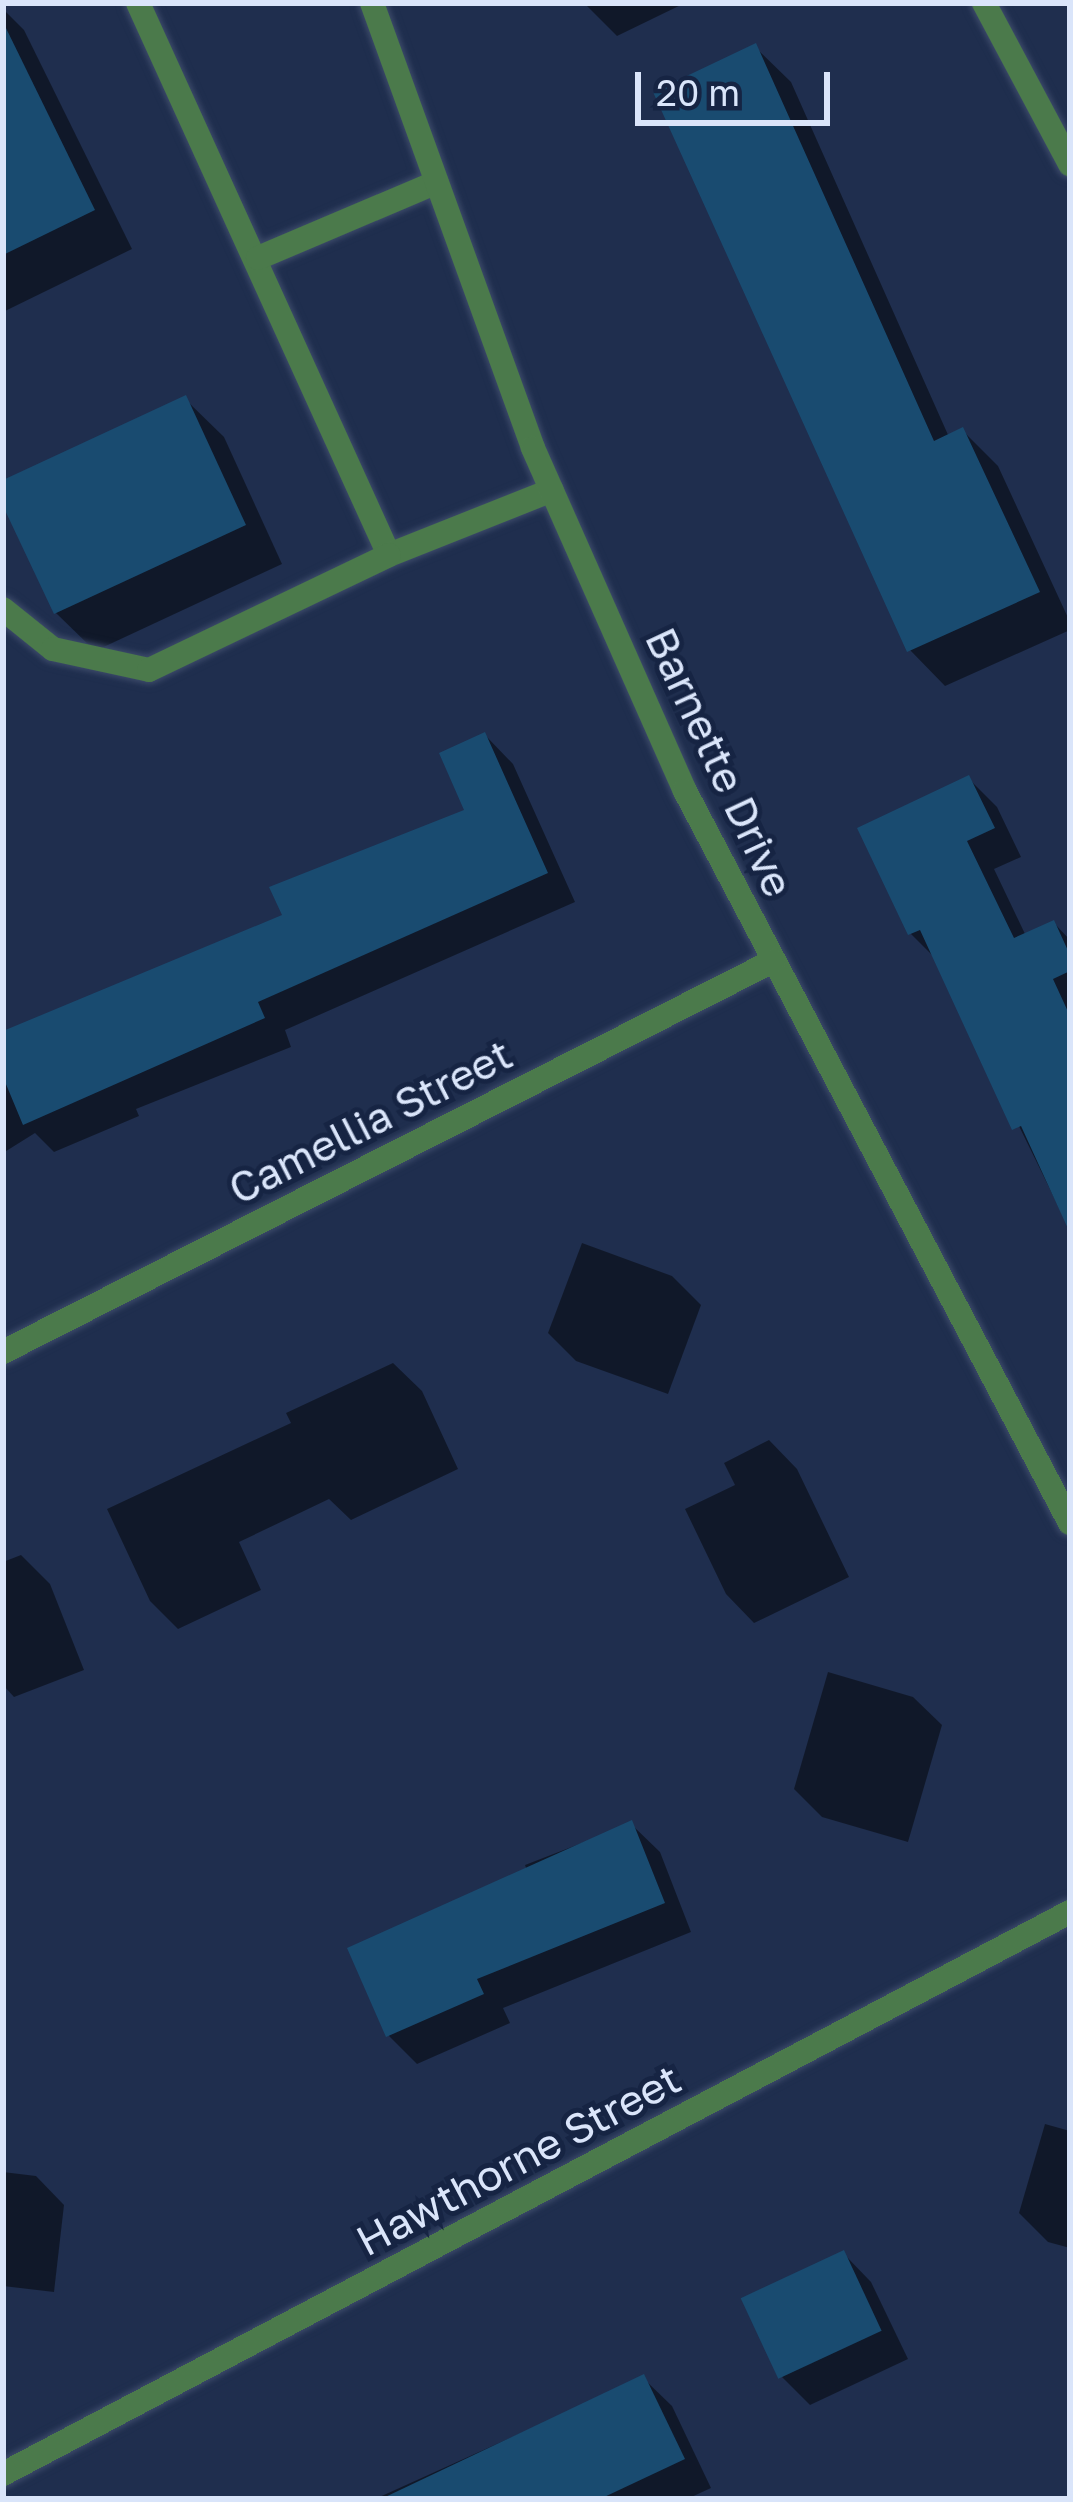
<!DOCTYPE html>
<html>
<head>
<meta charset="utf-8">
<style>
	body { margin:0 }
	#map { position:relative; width:1073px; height:2502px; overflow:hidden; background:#1f2e4e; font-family:"Golos Text",sans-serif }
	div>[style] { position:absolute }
	.shadow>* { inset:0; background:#0007 }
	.building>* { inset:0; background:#194b70; transform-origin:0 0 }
	.roads { filter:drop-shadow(0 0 3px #3d4b6a) drop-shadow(0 0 3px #3d4b6a) }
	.service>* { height:24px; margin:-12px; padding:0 12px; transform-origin:12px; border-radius:12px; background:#4b7a4b }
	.minor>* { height:24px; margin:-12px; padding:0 12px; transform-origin:12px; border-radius:12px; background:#4b7a4b }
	span { translate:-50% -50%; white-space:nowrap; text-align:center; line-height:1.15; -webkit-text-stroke:10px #162443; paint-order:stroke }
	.street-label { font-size:42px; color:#dae5fa }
	.frame { position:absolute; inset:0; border:6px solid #dae5fa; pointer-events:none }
	.scale { position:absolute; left:635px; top:72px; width:195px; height:54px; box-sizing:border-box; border:6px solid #dae5fa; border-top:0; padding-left:15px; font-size:36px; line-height:42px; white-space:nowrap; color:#dae5fa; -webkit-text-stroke:9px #162443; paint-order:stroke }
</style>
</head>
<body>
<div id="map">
	<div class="shadow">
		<i style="clip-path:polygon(584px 3px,685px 3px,617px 36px)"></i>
		<i style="clip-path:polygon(3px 9px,24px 30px,132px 249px,3px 312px)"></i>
		<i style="clip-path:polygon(755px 47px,791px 82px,949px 437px,963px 431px,998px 466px,1070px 622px,1070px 630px,945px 686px,910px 650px)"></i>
		<i style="clip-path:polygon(185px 399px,224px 437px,282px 564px,95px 651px,56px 613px,3px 499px,3px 483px)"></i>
		<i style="clip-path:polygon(485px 735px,513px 764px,575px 902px,285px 1030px,291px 1047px,136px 1109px,139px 1116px,54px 1152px,35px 1133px,3px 1153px,3px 1035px,286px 917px,469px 812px)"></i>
		<i style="clip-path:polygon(968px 778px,997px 807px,1021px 857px,994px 869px,1026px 936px,1054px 923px,1070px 940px,1070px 1230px,938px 961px,911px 934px)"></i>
		<i style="clip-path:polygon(582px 1243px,672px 1276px,701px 1305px,668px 1394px,576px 1361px,548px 1333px)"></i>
		<i style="clip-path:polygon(393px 1363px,422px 1391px,458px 1469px,351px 1520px,329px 1499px,239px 1542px,261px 1590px,178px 1629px,150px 1601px,107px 1509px,291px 1423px,286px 1413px)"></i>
		<i style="clip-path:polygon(769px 1440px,797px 1469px,849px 1577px,754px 1623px,726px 1594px,685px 1509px,735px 1485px,724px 1463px)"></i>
		<i style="clip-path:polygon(21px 1555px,50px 1584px,84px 1670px,14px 1697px,3px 1685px,3px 1562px)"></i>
		<i style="clip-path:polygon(828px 1672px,913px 1697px,942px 1725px,908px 1842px,822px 1817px,794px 1789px)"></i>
		<i style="clip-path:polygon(631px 1824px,660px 1852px,691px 1932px,503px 2008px,510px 2023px,417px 2064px,388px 2035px,528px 1873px,525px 1865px)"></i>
		<i style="clip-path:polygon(1045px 2124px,1070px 2131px,1070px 2248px,1048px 2242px,1019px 2213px)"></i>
		<i style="clip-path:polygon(3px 2172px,36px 2176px,64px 2205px,54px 2292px,3px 2286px)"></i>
		<i style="clip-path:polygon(843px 2253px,871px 2282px,908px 2359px,810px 2405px,782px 2377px)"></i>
		<i style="clip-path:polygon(643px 2378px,672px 2406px,711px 2488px,687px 2499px,375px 2499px)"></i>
	</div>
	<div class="building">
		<i style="clip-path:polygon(3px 22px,95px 210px,3px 255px)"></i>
		<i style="clip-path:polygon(756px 43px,934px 441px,963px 427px,1040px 592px,907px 652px,653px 92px)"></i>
		<i style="clip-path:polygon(186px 395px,246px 525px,54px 614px,3px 506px,3px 480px)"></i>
		<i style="clip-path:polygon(485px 732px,548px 873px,258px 1002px,265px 1018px,23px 1125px,3px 1077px,3px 1031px,282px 915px,269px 887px,464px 810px,439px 753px)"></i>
		<i style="clip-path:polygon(969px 775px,995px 828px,967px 841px,1014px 938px,1054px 920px,1070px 955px,1070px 971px,1053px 979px,1070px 1016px,1070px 1233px,1021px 1126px,1012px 1130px,920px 930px,908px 935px,857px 828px)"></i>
		<i style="clip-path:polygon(632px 1820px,665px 1903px,477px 1979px,484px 1994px,386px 2037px,347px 1948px)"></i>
		<i style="left:844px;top:2250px;width:89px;height:114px;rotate:65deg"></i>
		<i style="clip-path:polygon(644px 2374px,685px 2459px,600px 2499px,381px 2499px)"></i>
	</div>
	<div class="roads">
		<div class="service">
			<i style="left:138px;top:3px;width:606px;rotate:65.55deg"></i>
			<i style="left:389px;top:555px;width:175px;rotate:-21.7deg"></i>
			<i style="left:984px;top:3px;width:183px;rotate:61.9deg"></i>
			<i style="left:258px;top:258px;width:194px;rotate:-23deg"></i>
			<i style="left:3px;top:609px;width:64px;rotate:38.7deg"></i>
			<i style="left:53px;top:649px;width:98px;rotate:12.3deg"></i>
			<i style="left:149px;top:670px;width:266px;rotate:-25.6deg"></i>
		</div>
		<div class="minor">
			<i style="left:372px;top:3px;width:473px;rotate:70.1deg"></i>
			<i style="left:533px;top:448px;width:375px;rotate:66.1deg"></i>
			<i style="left:685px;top:791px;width:827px;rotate:62.26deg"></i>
			<i style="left:3px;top:1352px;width:864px;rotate:-26.92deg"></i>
			<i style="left:3px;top:2474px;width:1206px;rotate:-27.78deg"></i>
		</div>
	</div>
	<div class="street-label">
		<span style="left:720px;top:762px;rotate:65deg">Barnette Drive</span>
		<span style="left:370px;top:1121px;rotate:-27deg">Camellia Street</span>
		<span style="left:518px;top:2159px;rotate:-28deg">Hawthorne Street</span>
	</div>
	<div class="frame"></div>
	<div class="scale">20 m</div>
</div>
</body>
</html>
